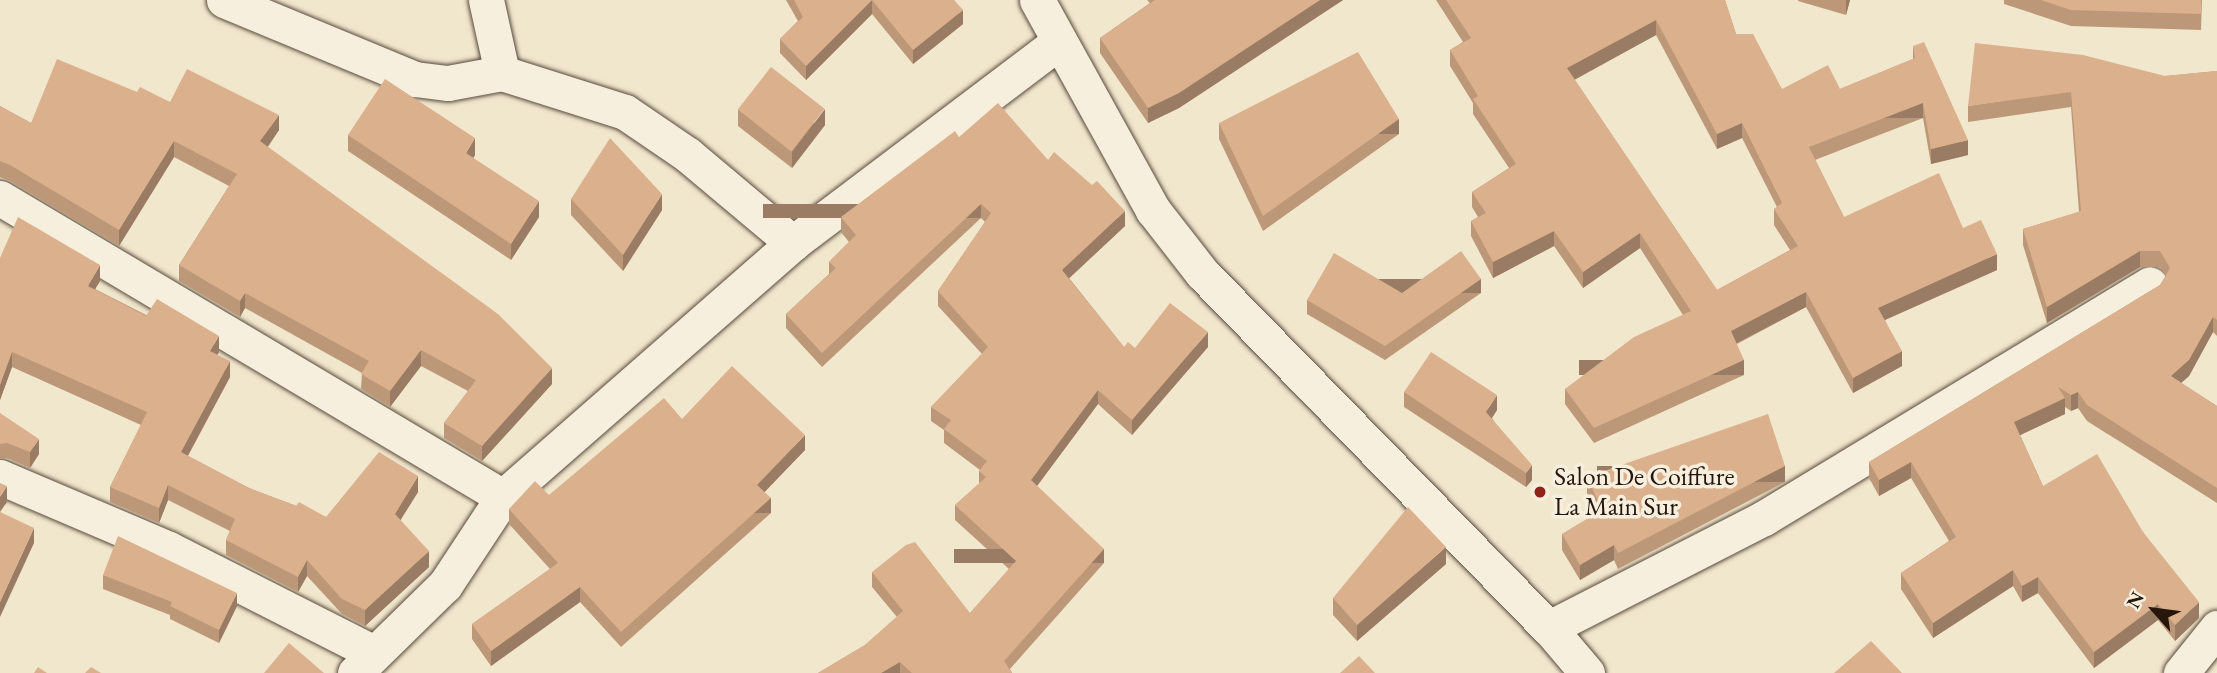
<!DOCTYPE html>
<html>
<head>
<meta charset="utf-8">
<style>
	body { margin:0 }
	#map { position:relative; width:2217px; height:673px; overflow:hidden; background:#f1e7cd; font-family:"EB Garamond",serif }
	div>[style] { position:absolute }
	.roads { filter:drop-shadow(0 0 2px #594a3c) drop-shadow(0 0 2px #594a3c) }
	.street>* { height:35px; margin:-17.5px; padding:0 17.5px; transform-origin:17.5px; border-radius:17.5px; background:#f6efde }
	.wall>* { inset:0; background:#bc9879 }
	.shaded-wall>* { inset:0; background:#997c63; transform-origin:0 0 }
	.building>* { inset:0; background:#dbb18d; transform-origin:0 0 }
	.dots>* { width:19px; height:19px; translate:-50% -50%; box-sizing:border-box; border:4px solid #f6efde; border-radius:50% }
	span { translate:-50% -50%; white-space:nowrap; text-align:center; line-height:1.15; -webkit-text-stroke:7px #f6efde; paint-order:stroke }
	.poi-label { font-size:26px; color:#26160c }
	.left { translate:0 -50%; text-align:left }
	.north { position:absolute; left:2119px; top:575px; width:70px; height:70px; -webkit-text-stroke:5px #f6efde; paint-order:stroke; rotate:298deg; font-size:19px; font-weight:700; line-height:28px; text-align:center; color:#26160c }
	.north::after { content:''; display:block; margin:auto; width:24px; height:32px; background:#26160c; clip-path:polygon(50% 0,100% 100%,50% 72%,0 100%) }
</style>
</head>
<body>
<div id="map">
	<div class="roads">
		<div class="street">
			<i style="left:224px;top:0;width:207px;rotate:22.5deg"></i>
			<i style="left:415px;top:79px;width:33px;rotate:7deg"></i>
			<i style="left:448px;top:83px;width:55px;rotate:-10.5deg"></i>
			<i style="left:502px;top:73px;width:129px;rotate:17.6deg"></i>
			<i style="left:625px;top:112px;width:76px;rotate:34.3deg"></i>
			<i style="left:688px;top:155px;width:137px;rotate:40deg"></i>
			<i style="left:486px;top:0;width:75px;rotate:77.6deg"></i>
			<i style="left:1037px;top:0;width:240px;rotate:61.1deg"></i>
			<i style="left:1153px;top:210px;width:80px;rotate:52.1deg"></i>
			<i style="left:1202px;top:273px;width:496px;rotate:45.7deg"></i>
			<i style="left:1549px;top:628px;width:59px;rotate:49.8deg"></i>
			<i style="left:0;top:198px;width:585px;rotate:30.73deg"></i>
			<i style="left:0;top:477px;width:184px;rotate:23.1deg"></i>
			<i style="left:169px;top:549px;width:228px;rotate:26.9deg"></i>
			<i style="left:1549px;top:628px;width:242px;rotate:-27.1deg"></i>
			<i style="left:1764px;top:518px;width:451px;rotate:-31.2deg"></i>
			<i style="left:355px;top:673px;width:126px;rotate:-44.4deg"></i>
			<i style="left:445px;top:585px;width:105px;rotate:-56.6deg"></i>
			<i style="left:503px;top:497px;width:386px;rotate:-41.2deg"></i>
			<i style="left:793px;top:243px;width:331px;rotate:-37.1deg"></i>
			<i style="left:2181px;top:673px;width:58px;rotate:-51.3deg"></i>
		</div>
	</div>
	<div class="wall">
		<i style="clip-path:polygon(786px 0,954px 0,963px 24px,913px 64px,872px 14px,806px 80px,780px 53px,780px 39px,798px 21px)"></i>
		<i style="clip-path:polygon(1147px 0,1343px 0,1179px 108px,1148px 123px,1100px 53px,1100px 38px,1150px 3px)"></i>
		<i style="clip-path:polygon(evenodd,1436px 0,1725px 0,1736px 34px,1782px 89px,1840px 89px,1913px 59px,1913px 46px,1968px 155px,1931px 164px,1923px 118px,1815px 160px,1844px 217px,1963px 228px,1997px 270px,1885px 320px,1902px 366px,1853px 393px,1806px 307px,1737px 344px,1744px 375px,1594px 443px,1565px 404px,1565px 389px,1683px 315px,1640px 248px,1583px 288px,1554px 246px,1493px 278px,1471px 236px,1471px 221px,1478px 217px,1472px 207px,1472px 192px,1509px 168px,1473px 114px,1473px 103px,1450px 66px,1450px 50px,1463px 42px,1436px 0,1656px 35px,1717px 149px,1742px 138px,1777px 207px,1774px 209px,1774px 225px,1790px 250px,1717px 290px,1574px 79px,1656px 35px)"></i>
		<i style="clip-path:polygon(1798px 0,1850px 0,1846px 15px,1798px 1px)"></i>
		<i style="clip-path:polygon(2004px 0,2202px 0,2201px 30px,2071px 26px,2004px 4px)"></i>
		<i style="clip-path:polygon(2217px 71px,2217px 336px,2213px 332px,2189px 376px,2181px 383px,2217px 406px,2217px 503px,2087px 421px,2078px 408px,2071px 411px,2065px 407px,2065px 414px,2020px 435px,2043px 486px,2143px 532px,2199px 618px,2175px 641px,2158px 620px,2094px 668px,2038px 593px,2022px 602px,2013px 586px,1933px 638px,1901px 589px,1901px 573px,1949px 541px,1911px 478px,1879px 496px,1869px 478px,1869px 462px,2160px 285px,2166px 276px,2160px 267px,2140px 267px,2047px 323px,2023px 245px,2023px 229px,2079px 212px,2071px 107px,1968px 122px,1968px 106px,2165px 76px)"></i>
		<i style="clip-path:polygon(137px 92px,170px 102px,279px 130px,268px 147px,552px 384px,482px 461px,444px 438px,444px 423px,468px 391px,421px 366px,390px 407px,361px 389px,362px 373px,245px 308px,240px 317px,179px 281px,179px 265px,229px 186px,174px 157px,119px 246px,10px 181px,0 177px,0 106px,31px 123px)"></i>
		<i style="clip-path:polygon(738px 110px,825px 125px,792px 168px,738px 126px)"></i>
		<i style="clip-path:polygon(1219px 123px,1399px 134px,1263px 231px,1219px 139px)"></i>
		<i style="clip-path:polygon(348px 135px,475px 155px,473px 158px,539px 217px,511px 260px,348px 151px)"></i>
		<i style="clip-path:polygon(959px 137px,1048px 160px,1125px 226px,1069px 278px,1124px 347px,1135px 348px,1208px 347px,1132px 435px,1098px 404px,1037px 486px,1104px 563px,1010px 669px,1012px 673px,818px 673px,865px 645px,897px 617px,872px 587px,872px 572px,970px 613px,1009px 569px,955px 520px,955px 505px,979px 484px,979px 471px,980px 470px,944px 443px,944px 430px,931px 421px,931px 407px,982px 354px,938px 306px,938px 291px,985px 222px,981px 218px,822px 367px,786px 328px,786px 314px,829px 274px,829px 262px,849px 242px,841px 232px,841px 217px)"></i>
		<i style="clip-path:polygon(571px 199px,662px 210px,623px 271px,571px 215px)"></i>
		<i style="clip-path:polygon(0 258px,100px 281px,95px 289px,219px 352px,217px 355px,230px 377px,188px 456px,249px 488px,326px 517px,418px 492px,400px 520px,429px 567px,365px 626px,342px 614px,307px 576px,298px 592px,226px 555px,226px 540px,230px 531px,168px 500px,159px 523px,110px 502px,110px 487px,141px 425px,12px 367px,0 400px)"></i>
		<i style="clip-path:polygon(1402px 293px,1481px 293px,1385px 360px,1307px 314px,1307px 300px)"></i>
		<i style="clip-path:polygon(1404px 392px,1497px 410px,1492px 418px,1532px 480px,1526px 487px,1404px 407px)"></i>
		<i style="clip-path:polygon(0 413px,39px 454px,30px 468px,7px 458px,0 459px)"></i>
		<i style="clip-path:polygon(682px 419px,805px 450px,764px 492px,771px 513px,621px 647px,580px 602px,491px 666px,472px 639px,472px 624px,550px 569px,509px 524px,509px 509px,549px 495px)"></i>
		<i style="clip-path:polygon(1587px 477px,1785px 482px,1618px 569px,1614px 560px,1580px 580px,1562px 550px,1562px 534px,1596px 514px,1587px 493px)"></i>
		<i style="clip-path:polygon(1446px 564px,1357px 641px,1333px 615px,1333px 598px)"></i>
		<i style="clip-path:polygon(103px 575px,237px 606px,219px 643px,170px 619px,170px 615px,103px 589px)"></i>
	</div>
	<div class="shaded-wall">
		<i style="clip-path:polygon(872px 0,872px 14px,806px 80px,806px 66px)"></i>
		<i style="clip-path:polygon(1320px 0,1343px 0,1179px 108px,1148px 123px,1148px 108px)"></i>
		<i style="clip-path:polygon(1846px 0,1850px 0,1846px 15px)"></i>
		<i style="clip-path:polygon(963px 10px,963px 24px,913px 64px,913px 50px)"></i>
		<i style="clip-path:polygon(1656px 20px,1656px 35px,1567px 84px,1567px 68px)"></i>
		<i style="left:1923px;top:103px;width:15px;height:122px;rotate:90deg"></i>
		<i style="clip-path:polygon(825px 109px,825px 125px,792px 168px,792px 152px)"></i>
		<i style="clip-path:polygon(279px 115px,279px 130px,260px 157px,260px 141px)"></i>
		<i style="left:1399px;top:119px;width:15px;height:167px;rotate:90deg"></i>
		<i style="clip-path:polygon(1742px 123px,1742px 138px,1717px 149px,1717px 134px)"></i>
		<i style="clip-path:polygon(475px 138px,475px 155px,466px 169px,466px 153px)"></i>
		<i style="clip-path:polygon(1968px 140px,1968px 155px,1931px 164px,1931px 149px)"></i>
		<i style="clip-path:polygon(174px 141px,174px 157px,119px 246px,119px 230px)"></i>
		<i style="clip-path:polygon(662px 194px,662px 210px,623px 271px,623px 255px)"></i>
		<i style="clip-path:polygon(539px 201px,539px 217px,511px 260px,511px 244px)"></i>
		<i style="left:981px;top:204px;width:14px;height:218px;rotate:90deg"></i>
		<i style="clip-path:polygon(1125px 211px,1125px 226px,1062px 285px,1062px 270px)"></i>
		<i style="clip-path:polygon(1554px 231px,1554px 246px,1493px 278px,1493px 262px)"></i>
		<i style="clip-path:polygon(1640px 233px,1640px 248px,1583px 288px,1583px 272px)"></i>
		<i style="clip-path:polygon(2140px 251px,2140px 267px,2047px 323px,2047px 307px)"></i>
		<i style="clip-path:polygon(1997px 254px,1997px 270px,1878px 323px,1878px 308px)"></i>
		<i style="clip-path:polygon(100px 265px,100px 281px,88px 301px,88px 286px)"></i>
		<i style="left:1481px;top:279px;width:14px;height:117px;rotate:90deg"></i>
		<i style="clip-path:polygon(1806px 292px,1806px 307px,1731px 346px,1731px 331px)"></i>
		<i style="clip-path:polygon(245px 293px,245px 308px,240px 317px,240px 301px)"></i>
		<i style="clip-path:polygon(2213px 317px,2213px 332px,2189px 376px,2171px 392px,2171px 376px)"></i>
		<i style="clip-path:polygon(1208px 332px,1208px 347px,1132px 435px,1132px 420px)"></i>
		<i style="clip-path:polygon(219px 336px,219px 352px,210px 367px,210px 351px)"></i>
		<i style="clip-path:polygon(421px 350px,421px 366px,390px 407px,390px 391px)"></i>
		<i style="clip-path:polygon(1902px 351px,1902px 366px,1853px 393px,1853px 378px)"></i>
		<i style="clip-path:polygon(12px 352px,12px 367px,0 400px,0 385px)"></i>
		<i style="left:1744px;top:360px;width:15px;height:165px;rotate:90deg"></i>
		<i style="clip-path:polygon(230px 361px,230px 377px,181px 468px,181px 452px)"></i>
		<i style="clip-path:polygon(552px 368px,552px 384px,482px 461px,482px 446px)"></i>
		<i style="clip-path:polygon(1098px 390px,1098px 404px,1031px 494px,1031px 480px)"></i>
		<i style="clip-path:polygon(2078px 392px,2078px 408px,2071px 411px,2071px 395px)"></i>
		<i style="clip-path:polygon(1497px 395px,1497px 410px,1486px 427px,1486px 412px)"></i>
		<i style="clip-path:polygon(2065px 398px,2065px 414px,2014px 438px,2014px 422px)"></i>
		<i style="clip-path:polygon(805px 435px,805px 450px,757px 500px,757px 485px)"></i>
		<i style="clip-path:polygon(39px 439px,39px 454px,30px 468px,30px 452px)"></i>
		<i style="clip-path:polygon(1911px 462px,1911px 478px,1879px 496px,1879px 480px)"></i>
		<i style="clip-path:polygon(1532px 465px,1532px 480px,1526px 487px,1526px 473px)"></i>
		<i style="left:1785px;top:466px;width:16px;height:188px;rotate:90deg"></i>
		<i style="clip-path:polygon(418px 476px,418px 492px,395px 529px,395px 514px)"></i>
		<i style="clip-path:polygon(168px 485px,168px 500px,159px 523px,159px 508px)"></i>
		<i style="clip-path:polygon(7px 486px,7px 502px,0 512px,0 497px)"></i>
		<i style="left:771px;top:498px;width:15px;height:201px;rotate:90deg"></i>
		<i style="clip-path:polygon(34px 528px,34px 543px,0 617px,0 602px)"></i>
		<i style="clip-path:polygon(1614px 545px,1614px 560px,1580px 580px,1580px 565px)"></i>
		<i style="clip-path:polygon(1446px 547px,1446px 564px,1357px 641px,1357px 625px)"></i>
		<i style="left:1104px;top:549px;width:14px;height:150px;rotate:90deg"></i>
		<i style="clip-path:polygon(429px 551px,429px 567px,365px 626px,365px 610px)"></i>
		<i style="clip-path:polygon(307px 560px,307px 576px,298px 592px,298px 577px)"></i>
		<i style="clip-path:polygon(2013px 570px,2013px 586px,1933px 638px,1933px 623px)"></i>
		<i style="clip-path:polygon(2038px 577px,2038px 593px,2022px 602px,2022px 586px)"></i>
		<i style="clip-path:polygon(580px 587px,580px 602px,491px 666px,491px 651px)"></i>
		<i style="clip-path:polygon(237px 593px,237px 606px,219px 643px,219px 630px)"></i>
		<i style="clip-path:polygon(2199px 602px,2199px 618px,2175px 641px,2175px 625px)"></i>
		<i style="clip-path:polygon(2158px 604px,2158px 620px,2094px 668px,2094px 652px)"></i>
		<i style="clip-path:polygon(900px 662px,900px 673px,881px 673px)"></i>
	</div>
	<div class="building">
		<i style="clip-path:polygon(794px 0,954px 0,963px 10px,913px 50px,872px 0,806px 66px,780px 39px,803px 17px)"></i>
		<i style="clip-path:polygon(1155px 0,1320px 0,1179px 93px,1148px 108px,1100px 38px)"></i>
		<i style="clip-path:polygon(evenodd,1446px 0,1725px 0,1736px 34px,1753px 34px,1782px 89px,1828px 65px,1840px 89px,1915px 58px,1913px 46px,1924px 42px,1968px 140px,1931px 149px,1923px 103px,1809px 147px,1844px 217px,1939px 173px,1963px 228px,1981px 220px,1997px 254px,1878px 308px,1902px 351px,1853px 378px,1806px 292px,1731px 331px,1744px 360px,1594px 428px,1565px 389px,1634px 337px,1691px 311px,1640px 233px,1583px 272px,1554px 231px,1493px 262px,1471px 221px,1486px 213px,1472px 192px,1516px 164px,1473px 99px,1478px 96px,1450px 50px,1471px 38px,1446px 0,1656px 20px,1717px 134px,1742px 123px,1782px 203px,1774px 209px,1798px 246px,1717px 290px,1567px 68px,1656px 20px)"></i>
		<i style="clip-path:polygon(2041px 0,2201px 0,2201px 14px,2071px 10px)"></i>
		<i style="clip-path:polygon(1975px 43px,2083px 55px,2165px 76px,2217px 71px,2217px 320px,2213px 317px,2189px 360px,2171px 376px,2217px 406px,2217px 488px,2087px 405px,2078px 392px,2071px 395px,2058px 387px,2065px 398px,2014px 422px,2043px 486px,2097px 454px,2143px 532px,2199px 602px,2175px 625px,2158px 604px,2094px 652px,2038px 577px,2022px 586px,2013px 570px,1933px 623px,1901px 573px,1956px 537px,1911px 462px,1879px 480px,1869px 462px,2160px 285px,2170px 268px,2160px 251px,2140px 251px,2047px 307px,2023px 229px,2081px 211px,2071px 92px,1968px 106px)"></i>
		<i style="clip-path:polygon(1358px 52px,1399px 119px,1263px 216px,1219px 123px)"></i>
		<i style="clip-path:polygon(57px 59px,137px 92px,140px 87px,170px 102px,187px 69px,279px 115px,260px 141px,498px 314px,552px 368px,482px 446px,444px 423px,476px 380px,421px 350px,390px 391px,361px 374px,369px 361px,245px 293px,240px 301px,179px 265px,237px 174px,174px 141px,119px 230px,10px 165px,0 161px,0 106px,31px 123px)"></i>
		<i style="left:771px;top:67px;width:68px;height:54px;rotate:38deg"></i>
		<i style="clip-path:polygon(385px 79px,475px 138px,466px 153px,539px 201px,511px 244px,348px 135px)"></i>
		<i style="clip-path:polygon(998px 103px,1048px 160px,1054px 152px,1092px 185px,1097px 181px,1125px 211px,1062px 270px,1124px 347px,1128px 342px,1135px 348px,1170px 303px,1208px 332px,1132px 420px,1098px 390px,1031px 480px,1104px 549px,1004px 661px,1012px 673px,912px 673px,900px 662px,881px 673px,818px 673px,865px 645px,903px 611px,872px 572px,906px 545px,915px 542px,970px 613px,1016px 561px,955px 505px,986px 477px,979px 471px,987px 461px,944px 429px,951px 420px,931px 407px,988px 347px,938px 291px,991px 213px,981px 204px,822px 353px,786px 314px,836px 268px,829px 262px,856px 235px,841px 217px,955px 131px,959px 137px)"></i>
		<i style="clip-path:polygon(610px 138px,662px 194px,623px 255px,571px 199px)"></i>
		<i style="clip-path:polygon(18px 217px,100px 265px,88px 286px,146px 316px,157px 299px,219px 336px,210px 351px,230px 361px,181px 452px,249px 488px,296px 506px,299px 502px,326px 517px,379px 452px,418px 476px,395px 514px,429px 551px,365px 610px,342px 599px,307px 560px,298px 577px,226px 540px,235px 519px,168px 485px,159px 508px,110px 487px,147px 412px,12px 352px,0 385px,0 258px)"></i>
		<i style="clip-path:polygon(1461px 251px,1481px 279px,1385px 346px,1307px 300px,1334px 253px,1402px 293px)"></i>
		<i style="clip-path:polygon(1431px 352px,1497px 395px,1486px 412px,1532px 465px,1526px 473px,1404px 392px)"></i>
		<i style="clip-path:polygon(732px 366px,805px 435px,757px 485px,771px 498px,621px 632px,580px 587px,491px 651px,472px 624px,558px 563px,509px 509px,535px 481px,549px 495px,664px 398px,682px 419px)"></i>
		<i style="clip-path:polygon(0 413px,39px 439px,30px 452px,7px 443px,0 444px)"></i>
		<i style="clip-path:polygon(1768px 414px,1785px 466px,1618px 553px,1614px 545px,1580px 565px,1562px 534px,1602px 510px,1587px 477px)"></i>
		<i style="clip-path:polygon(0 483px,7px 486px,0 497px)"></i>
		<i style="clip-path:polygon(1408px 507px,1446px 547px,1357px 625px,1333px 598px)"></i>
		<i style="clip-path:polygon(0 512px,34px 528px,0 602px)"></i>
		<i style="clip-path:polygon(118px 536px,237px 593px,219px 630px,170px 606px,172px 602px,103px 575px)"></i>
		<i style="clip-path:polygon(1871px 641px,1902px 673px,1834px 673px)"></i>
		<i style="clip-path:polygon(289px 643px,324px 673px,264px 673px)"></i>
		<i style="clip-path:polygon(1359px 656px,1375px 673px,1340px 673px)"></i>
		<i style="clip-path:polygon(38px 667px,47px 673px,34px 673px)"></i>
		<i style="clip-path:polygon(91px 667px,101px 673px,85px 673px)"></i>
	</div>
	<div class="dots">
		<i style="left:1540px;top:492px;background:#8f2418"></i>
	</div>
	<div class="poi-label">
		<span class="left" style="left:1554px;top:492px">Salon De Coiffure<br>La Main Sur</span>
	</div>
	<div class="north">N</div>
</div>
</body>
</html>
